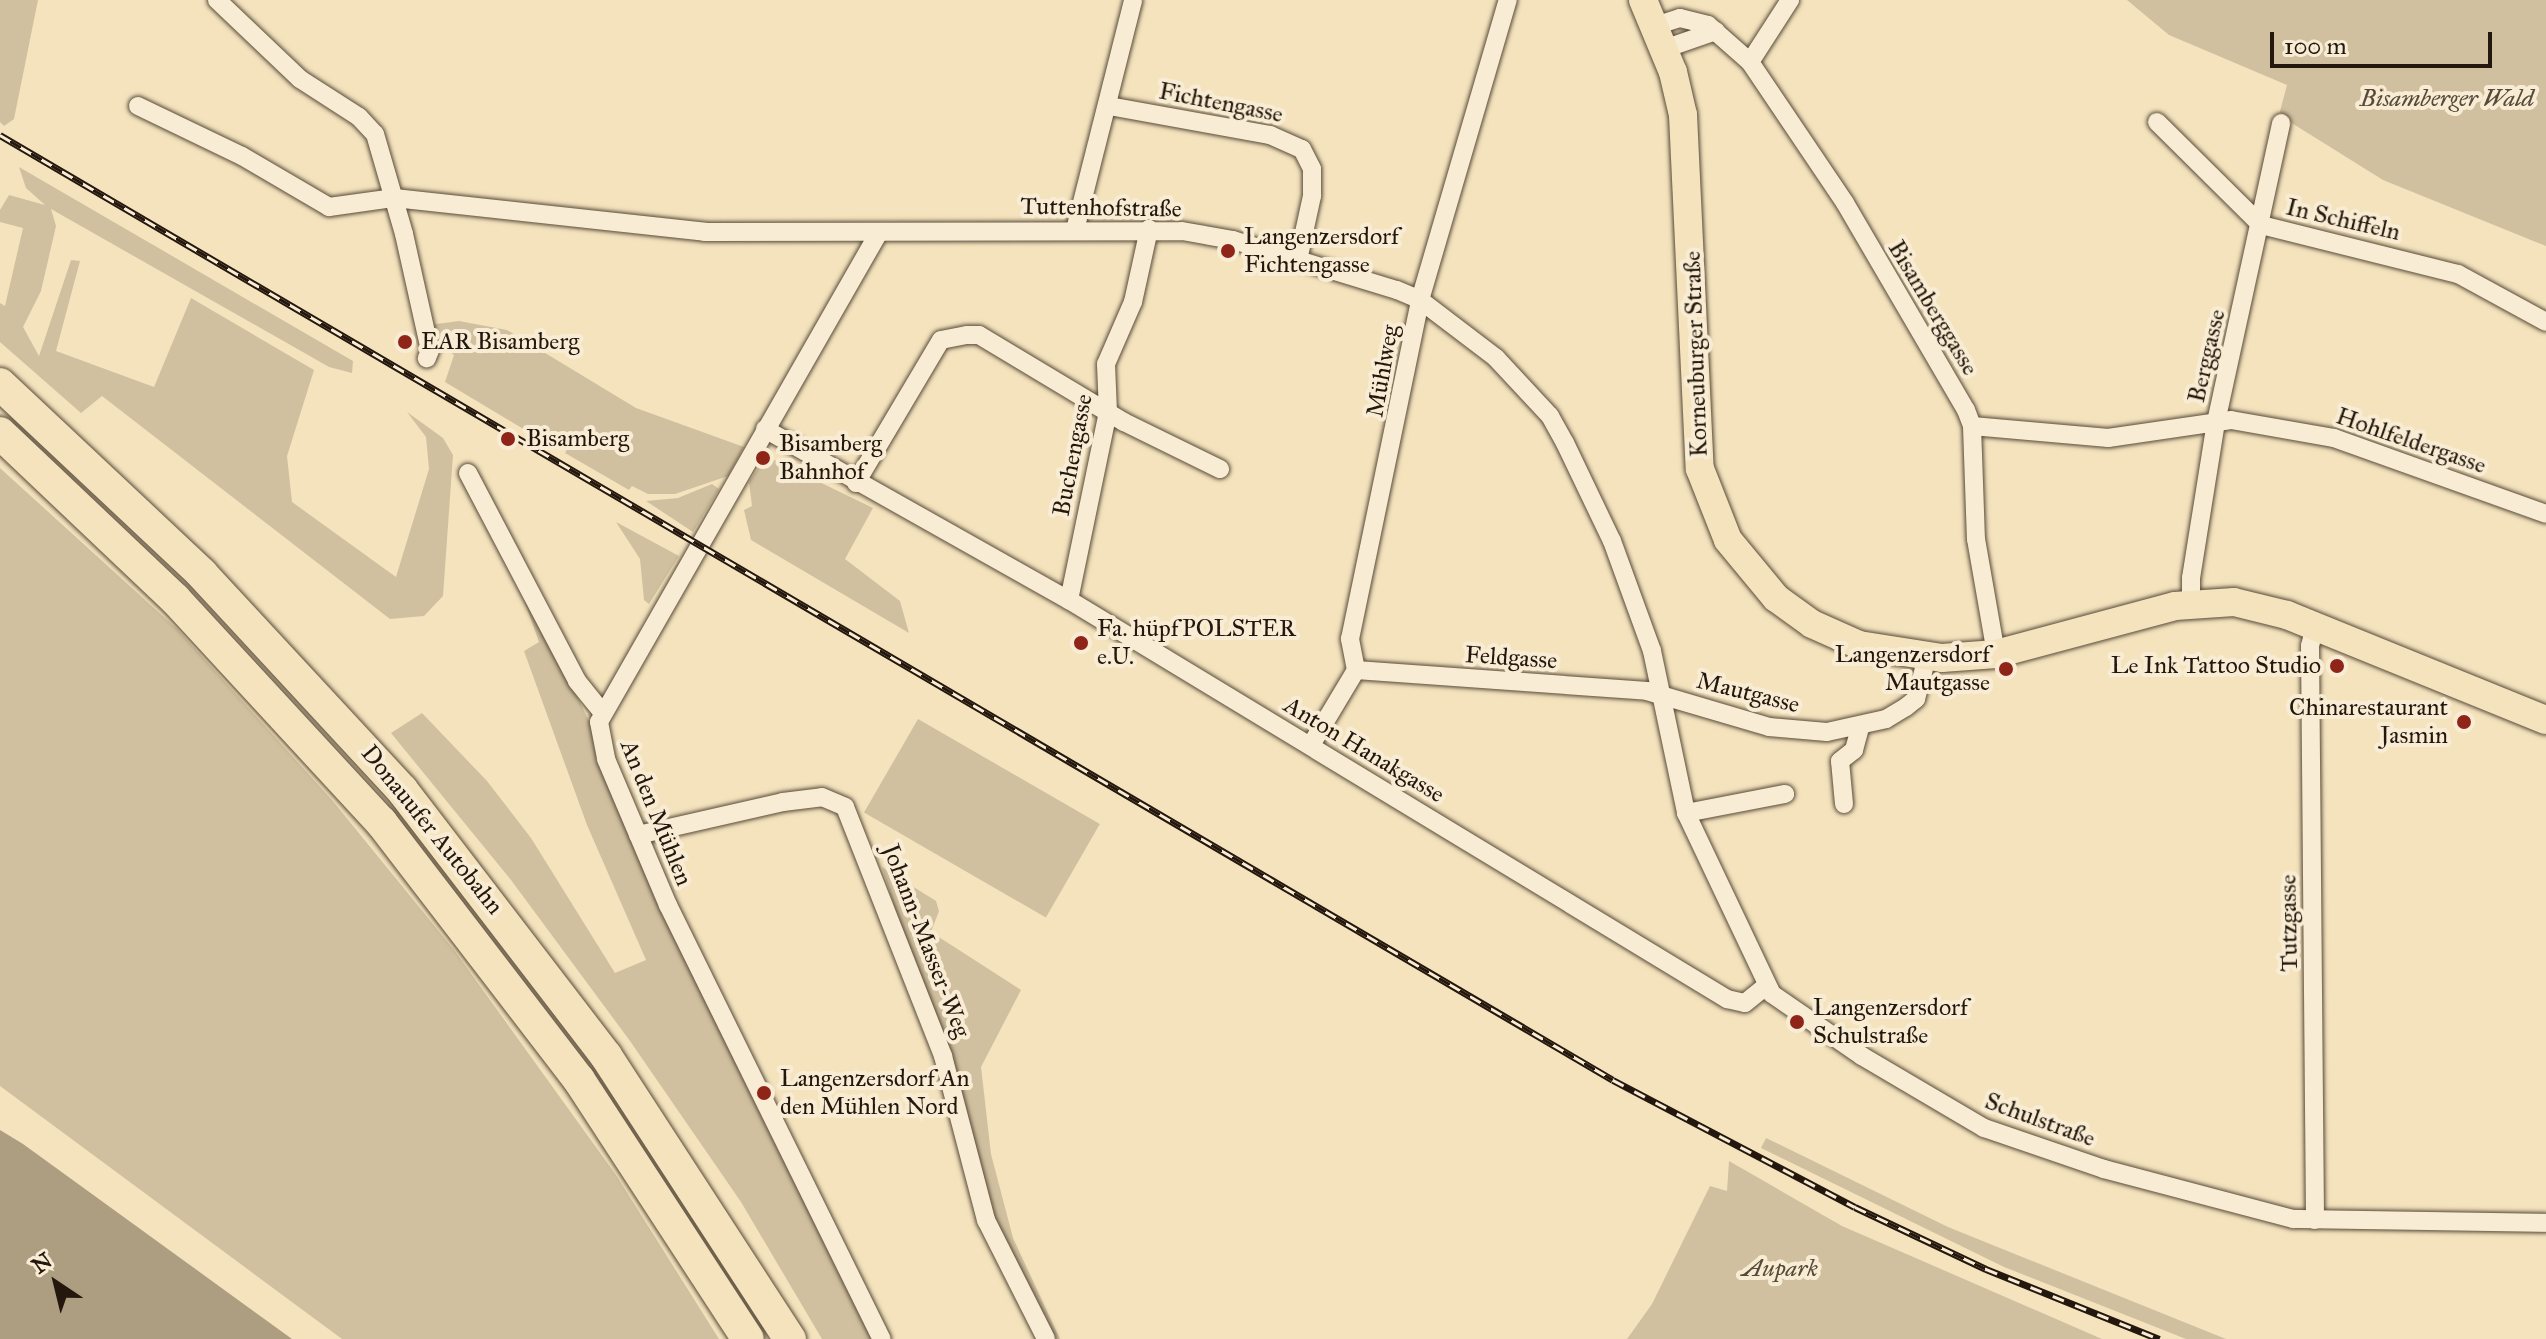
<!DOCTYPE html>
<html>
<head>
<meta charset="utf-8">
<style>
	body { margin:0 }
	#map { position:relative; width:2546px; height:1339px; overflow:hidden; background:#f4e3bd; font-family:"IM FELL Great Primer",serif }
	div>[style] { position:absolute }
	.green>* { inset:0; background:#d1c09f; transform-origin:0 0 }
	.water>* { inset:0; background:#ad9e81 }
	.roads { filter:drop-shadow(0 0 2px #584a39) drop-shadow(0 0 2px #584a39) }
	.street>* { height:18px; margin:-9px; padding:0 9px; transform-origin:9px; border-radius:9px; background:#f8edd4 }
	.primary>* { height:28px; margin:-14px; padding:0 14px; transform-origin:14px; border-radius:14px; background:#f4e3bd }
	.highway>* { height:32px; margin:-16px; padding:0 16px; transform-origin:16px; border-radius:16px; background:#f4e3bd }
	.rail>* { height:7px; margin-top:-3.5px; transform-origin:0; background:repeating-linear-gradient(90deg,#f8edd4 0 12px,#24170d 0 24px); box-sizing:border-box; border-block:2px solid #24170d }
	.dots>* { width:22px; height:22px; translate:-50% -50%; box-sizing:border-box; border:4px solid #f8edd4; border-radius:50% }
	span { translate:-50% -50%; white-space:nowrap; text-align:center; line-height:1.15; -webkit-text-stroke:8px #f8edd4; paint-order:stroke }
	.park-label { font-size:24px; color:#584a39; font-style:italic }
	.street-label { font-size:24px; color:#24170d }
	.poi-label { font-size:24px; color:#24170d }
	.left { translate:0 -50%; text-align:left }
	.right { translate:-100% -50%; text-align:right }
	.north { position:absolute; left:16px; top:1243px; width:80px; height:80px; -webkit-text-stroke:6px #f8edd4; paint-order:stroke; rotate:325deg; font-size:22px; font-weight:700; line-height:32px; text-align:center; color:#24170d }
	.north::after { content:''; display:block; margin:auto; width:28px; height:36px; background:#24170d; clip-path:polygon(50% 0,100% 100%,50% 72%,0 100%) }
	.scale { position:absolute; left:2270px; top:32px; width:222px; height:36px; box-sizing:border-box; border:4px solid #24170d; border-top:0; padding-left:10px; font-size:24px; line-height:28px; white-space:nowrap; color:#24170d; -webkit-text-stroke:6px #f8edd4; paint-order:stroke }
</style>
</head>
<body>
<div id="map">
	<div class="green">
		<i style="clip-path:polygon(0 0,38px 0,14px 119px,4px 126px,0 122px)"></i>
		<i style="clip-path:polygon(2127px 0,2546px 0,2546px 246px,2383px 180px,2279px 115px,2287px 85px,2169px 35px)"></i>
		<i style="clip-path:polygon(19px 167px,353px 361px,352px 373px,329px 367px,51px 209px,56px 226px,41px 291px,23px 327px,39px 356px,71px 260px,80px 261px,56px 351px,154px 387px,191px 298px,314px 370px,287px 456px,292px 502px,396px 577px,429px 469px,426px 437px,407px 412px,443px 438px,453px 455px,443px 596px,424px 616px,390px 619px,102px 396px,81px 413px,0 342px,0 303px,5px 306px,23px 228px,0 222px,0 210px,9px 195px,45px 205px,26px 188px)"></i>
		<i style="clip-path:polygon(459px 321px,507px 330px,636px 408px,744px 447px,728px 476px,675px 494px,648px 494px,632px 486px,629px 490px,565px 453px,568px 447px,529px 425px,525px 430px,445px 382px,454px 355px,434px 340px,429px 325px)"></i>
		<i style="clip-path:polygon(766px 456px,873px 508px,845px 559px,900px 601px,909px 633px,751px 540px,744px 510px,752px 506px,749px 482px)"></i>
		<i style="clip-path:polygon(0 468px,177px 629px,332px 800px,454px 950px,616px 1175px,719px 1339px,342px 1339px,0 1086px)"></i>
		<i style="clip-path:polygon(712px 484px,719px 489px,693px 532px,646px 501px,678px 498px)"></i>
		<i style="clip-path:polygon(616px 522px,679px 556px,649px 604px,644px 600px,640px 559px)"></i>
		<i style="clip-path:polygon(509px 558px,591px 725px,617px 802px,676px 940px,875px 1339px,822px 1339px,741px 1202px,630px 1041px,511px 880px,391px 733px,422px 713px,487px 781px,531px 838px,615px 973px,646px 960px,587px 825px,524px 651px,539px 642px)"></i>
		<i style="left:918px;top:719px;width:210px;height:108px;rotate:30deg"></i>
		<i style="clip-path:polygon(882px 867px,936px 901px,939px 911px,931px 932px,1021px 990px,981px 1067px,991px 1154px,1013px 1238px,1060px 1339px,1053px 1339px,997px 1235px)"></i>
		<i style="clip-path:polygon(1766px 1138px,1948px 1227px,2226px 1339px,2186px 1339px,2004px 1267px,1761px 1148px)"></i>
		<i style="clip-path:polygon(1729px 1161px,1842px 1226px,2102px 1339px,1627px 1339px,1652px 1304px,1710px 1186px,1727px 1191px)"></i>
	</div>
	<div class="water">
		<i style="clip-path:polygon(0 1130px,23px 1144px,292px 1339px,0 1339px)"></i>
	</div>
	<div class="roads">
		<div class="street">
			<i style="left:217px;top:0;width:115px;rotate:43.6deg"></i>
			<i style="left:300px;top:79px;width:70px;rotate:32.8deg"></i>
			<i style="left:359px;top:117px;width:23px;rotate:47deg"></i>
			<i style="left:375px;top:134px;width:104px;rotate:73.8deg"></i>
			<i style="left:404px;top:234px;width:119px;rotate:77.4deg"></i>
			<i style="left:430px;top:350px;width:9px;rotate:111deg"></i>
			<i style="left:1655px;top:26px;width:26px;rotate:-18deg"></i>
			<i style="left:1680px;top:18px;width:29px;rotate:14deg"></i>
			<i style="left:1708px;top:25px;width:56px;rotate:41.4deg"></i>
			<i style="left:1750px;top:62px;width:170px;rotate:56deg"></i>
			<i style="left:1845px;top:203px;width:240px;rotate:59.7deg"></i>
			<i style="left:1966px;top:410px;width:17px;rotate:69deg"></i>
			<i style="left:1972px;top:426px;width:113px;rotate:88deg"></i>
			<i style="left:1976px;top:539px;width:117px;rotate:80.1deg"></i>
			<i style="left:1664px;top:49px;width:55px;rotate:-19.1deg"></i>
			<i style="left:1750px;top:62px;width:74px;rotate:-57.2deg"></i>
			<i style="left:138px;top:106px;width:115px;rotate:25.7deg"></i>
			<i style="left:242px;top:156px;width:101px;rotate:30.4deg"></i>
			<i style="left:329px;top:207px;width:66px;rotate:-7.9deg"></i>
			<i style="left:394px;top:198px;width:313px;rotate:6.2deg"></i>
			<i style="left:705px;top:232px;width:477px;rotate:-0.1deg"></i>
			<i style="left:1182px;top:231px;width:52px;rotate:10deg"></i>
			<i style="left:1233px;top:240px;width:171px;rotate:17deg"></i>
			<i style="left:1397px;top:290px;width:25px;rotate:23deg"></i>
			<i style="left:1420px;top:300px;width:96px;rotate:37.3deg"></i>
			<i style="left:1496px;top:358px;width:79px;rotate:47deg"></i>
			<i style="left:1550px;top:416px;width:31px;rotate:61deg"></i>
			<i style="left:1565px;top:443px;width:109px;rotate:64.4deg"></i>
			<i style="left:1612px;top:541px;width:117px;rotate:70deg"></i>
			<i style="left:1652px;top:651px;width:166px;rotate:78.1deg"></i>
			<i style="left:1686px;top:813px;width:200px;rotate:64.6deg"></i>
			<i style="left:1772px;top:994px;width:109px;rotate:34.6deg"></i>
			<i style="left:1862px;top:1056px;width:142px;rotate:30.5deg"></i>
			<i style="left:1984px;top:1128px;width:127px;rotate:18.9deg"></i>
			<i style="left:2104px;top:1169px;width:196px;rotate:14.8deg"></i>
			<i style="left:2293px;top:1219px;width:253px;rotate:0.9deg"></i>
			<i style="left:1109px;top:106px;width:164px;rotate:10.2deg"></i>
			<i style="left:1270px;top:135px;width:35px;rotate:24deg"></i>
			<i style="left:1302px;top:149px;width:22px;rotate:63deg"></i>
			<i style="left:1312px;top:169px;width:27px;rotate:90deg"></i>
			<i style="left:1312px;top:196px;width:66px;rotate:102.3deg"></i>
			<i style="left:2157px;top:122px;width:146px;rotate:44.7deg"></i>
			<i style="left:2261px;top:225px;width:203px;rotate:14deg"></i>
			<i style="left:2458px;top:274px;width:100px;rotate:28.6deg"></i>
			<i style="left:1075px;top:230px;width:237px;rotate:-75.8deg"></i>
			<i style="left:878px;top:234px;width:562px;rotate:119.76deg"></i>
			<i style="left:599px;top:722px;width:38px;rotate:79deg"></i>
			<i style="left:606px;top:759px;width:159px;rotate:67deg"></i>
			<i style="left:668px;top:905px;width:484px;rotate:63.8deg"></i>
			<i style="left:1972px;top:426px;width:137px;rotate:5deg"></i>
			<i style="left:2108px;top:438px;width:124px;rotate:-8.3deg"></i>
			<i style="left:2231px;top:420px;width:105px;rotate:9.9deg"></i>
			<i style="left:2334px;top:438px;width:225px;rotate:19.7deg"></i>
			<i style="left:765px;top:429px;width:349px;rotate:29.4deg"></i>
			<i style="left:1069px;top:600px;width:770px;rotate:31.23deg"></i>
			<i style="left:1727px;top:999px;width:18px;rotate:13deg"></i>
			<i style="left:1745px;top:1003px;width:27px;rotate:-39deg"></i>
			<i style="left:468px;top:473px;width:235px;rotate:62.3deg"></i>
			<i style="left:577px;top:681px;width:40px;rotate:51deg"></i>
			<i style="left:856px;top:483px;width:166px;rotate:-59.3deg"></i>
			<i style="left:941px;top:340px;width:26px;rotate:-11deg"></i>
			<i style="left:967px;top:335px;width:12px"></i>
			<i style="left:979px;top:335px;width:169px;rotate:31deg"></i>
			<i style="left:1124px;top:422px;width:107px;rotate:26.1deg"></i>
			<i style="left:1069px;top:600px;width:192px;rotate:-78.3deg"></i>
			<i style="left:1108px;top:412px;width:48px;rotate:-92.4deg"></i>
			<i style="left:1106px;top:364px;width:68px;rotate:-66.5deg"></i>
			<i style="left:1133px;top:302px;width:75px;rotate:-77.6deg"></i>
			<i style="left:2191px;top:603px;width:25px;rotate:-90deg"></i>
			<i style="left:2191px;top:578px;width:158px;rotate:-80.9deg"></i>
			<i style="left:2216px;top:422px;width:306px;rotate:-77.7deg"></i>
			<i style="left:2315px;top:626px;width:21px;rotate:104deg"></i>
			<i style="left:2310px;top:646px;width:574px;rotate:89.5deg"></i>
			<i style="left:1356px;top:670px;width:292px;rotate:4.1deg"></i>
			<i style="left:1647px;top:691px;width:127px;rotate:16.4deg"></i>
			<i style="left:1769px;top:727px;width:58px;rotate:4.9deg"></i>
			<i style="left:1827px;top:732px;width:60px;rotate:-12.4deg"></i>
			<i style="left:1886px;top:719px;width:23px;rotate:-31deg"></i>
			<i style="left:1906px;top:707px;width:13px;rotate:-39deg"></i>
			<i style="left:1916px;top:699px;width:43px;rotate:-75.3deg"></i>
			<i style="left:1311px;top:745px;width:87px;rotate:-59deg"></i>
			<i style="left:1356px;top:670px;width:32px;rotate:-101deg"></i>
			<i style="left:1350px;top:639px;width:346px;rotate:-78.3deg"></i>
			<i style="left:1420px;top:300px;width:313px;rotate:-73.7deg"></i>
			<i style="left:1844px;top:804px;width:43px;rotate:-95.3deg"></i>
			<i style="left:1840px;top:761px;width:18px;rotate:-38deg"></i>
			<i style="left:1854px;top:750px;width:24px;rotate:-75deg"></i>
			<i style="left:1686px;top:813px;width:101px;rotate:-10.9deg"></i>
			<i style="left:638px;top:835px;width:149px;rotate:-12.8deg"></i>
			<i style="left:783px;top:802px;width:39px;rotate:-7deg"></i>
			<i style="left:822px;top:797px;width:25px;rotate:23deg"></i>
			<i style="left:845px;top:807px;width:268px;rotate:68.5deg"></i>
			<i style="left:943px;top:1056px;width:170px;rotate:75.3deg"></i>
			<i style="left:986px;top:1220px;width:133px;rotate:63.2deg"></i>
		</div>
		<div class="primary">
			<i style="left:1643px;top:0;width:78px;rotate:67.4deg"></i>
			<i style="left:1673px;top:72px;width:44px;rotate:76.9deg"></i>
			<i style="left:1683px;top:115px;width:354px;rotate:87.3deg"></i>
			<i style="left:1700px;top:469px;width:76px;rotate:68.5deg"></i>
			<i style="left:1728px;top:540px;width:75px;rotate:50.4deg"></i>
			<i style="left:1776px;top:598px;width:44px;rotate:35.8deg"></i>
			<i style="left:1812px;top:624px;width:51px;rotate:24.1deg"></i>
			<i style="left:1859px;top:645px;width:84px;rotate:8.9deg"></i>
			<i style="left:1942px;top:658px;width:54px;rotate:-4.2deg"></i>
			<i style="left:1996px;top:654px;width:185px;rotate:-15deg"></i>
			<i style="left:2175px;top:606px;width:59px;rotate:-3.9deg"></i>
			<i style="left:2234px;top:602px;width:55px;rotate:13.8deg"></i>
			<i style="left:2287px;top:615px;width:279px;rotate:22.1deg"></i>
		</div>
		<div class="highway">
			<i style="left:0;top:384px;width:277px;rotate:43.2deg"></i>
			<i style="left:202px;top:574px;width:294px;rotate:47.2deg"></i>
			<i style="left:402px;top:790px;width:335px;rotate:52.5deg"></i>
			<i style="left:606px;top:1056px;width:338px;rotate:57deg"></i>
			<i style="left:0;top:433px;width:241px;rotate:43.5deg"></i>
			<i style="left:175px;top:599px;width:304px;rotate:47.3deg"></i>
			<i style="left:381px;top:822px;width:325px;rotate:52.5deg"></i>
			<i style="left:579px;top:1080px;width:309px;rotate:56.9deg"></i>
		</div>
	</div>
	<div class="rail">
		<i style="left:0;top:135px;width:1869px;rotate:30.36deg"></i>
		<i style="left:1613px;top:1080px;width:273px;rotate:27.7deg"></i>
		<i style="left:1855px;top:1207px;width:145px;rotate:25.3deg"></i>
		<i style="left:1986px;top:1269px;width:187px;rotate:22deg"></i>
	</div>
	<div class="dots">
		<i style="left:1228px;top:251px;background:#8f2418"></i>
		<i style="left:405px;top:342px;background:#8f2418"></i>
		<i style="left:508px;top:439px;background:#8f2418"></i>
		<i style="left:763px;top:458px;background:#8f2418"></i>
		<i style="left:1081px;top:643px;background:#8f2418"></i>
		<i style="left:2337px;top:666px;background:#8f2418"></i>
		<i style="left:2006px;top:669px;background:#8f2418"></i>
		<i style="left:2464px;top:722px;background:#8f2418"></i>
		<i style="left:1797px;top:1022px;background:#8f2418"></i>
		<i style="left:764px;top:1093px;background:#8f2418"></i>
	</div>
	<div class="park-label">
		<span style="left:2447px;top:99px">Bisamberger Wald</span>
		<span style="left:1780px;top:1269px">Aupark</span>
	</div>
	<div class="street-label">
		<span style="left:1221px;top:103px;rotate:11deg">Fichtengasse</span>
		<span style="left:1101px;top:208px;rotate:1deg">Tuttenhofstraße</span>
		<span style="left:2343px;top:220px;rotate:13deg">In Schiffeln</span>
		<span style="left:1933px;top:308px;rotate:59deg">Bisamberggasse</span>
		<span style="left:1696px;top:354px;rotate:-92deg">Korneuburger Straße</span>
		<span style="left:2207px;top:356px;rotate:-77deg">Berggasse</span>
		<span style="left:1383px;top:371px;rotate:-80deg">Mühlweg</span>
		<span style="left:2411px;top:441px;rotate:19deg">Hohlfeldergasse</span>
		<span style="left:1073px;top:455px;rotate:-79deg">Buchengasse</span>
		<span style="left:1511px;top:658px;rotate:4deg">Feldgasse</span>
		<span style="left:1748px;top:693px;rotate:14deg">Mautgasse</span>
		<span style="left:1364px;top:750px;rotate:31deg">Anton Hanakgasse</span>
		<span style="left:656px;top:813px;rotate:68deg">An den Mühlen</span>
		<span style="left:432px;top:830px;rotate:51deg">Donauufer Autobahn</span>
		<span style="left:2289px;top:923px;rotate:-91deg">Tutzgasse</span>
		<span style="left:926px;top:941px;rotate:69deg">Johann-Masser-Weg</span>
		<span style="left:2040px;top:1120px;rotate:20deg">Schulstraße</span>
	</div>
	<div class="poi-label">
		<span class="left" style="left:1244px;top:251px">Langenzersdorf<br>Fichtengasse</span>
		<span class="left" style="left:421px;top:342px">EAR Bisamberg</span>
		<span class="left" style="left:526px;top:439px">Bisamberg</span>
		<span class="left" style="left:779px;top:458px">Bisamberg<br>Bahnhof</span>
		<span class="left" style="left:1097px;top:643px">Fa. hüpfPOLSTER<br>e.U.</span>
		<span class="right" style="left:1990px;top:669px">Langenzersdorf<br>Mautgasse</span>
		<span class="right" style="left:2321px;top:666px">Le Ink Tattoo Studio</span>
		<span class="right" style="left:2448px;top:722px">Chinarestaurant<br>Jasmin</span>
		<span class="left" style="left:1813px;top:1022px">Langenzersdorf<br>Schulstraße</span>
		<span class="left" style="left:780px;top:1093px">Langenzersdorf An<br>den Mühlen Nord</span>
	</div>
	<div class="north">N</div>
	<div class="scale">100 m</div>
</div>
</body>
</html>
